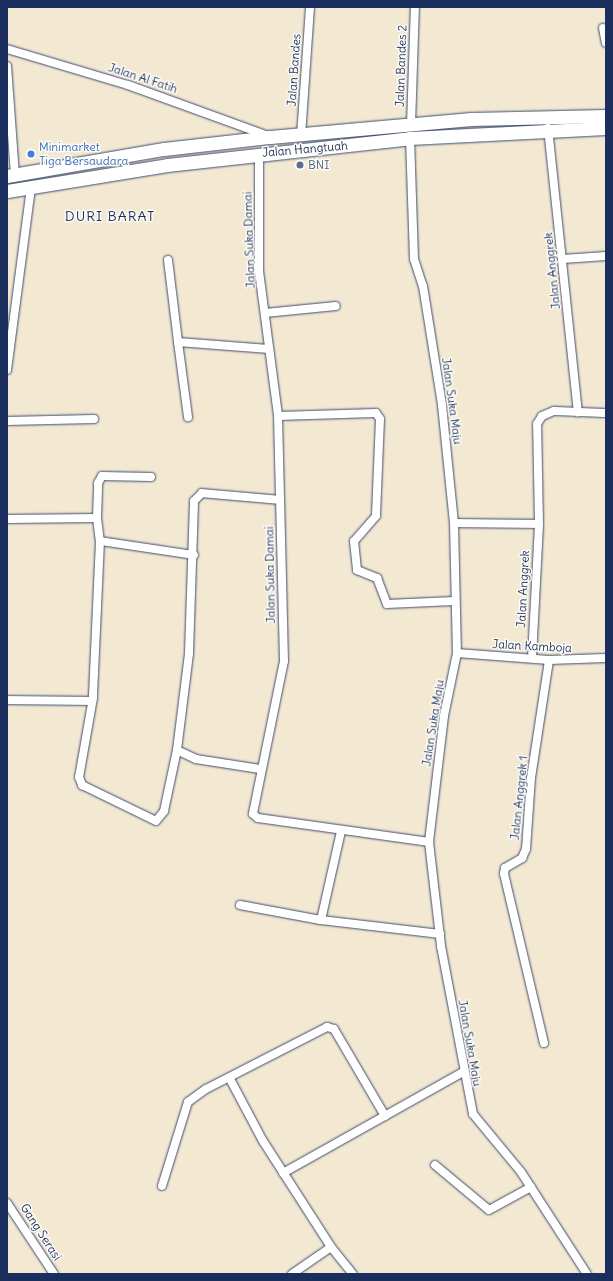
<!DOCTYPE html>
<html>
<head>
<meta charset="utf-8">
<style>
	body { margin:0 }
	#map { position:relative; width:613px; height:1281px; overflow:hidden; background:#f3e9d2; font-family:Delius,sans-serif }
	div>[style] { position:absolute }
	.roads { filter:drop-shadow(0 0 1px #3b4b6f) drop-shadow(0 0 1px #3b4b6f) }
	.minor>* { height:8px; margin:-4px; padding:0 4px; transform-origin:4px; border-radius:4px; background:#fff }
	.trunk>* { height:13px; margin:-6.5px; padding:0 6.5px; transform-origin:6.5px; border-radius:6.5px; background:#fff }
	.dots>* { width:11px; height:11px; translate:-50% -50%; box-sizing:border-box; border:2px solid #fdfcf7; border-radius:50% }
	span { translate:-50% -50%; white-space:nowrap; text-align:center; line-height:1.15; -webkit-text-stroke:3px #fdfcf7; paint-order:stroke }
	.street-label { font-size:12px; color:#1b2f5e }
	.shop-label { font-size:12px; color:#366cbe }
	.left { translate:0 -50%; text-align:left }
	.service-label { font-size:12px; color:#4e5e75 }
	.quarter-label { font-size:14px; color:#1b2f5e; letter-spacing:1px }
	.frame { position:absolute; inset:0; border:8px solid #1b2f5e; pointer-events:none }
</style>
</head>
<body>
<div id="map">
	<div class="roads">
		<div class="minor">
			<i style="left:603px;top:28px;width:15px;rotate:79deg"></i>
			<i style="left:7px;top:49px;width:126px;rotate:16.6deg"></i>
			<i style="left:128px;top:85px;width:149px;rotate:20deg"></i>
			<i style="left:7px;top:66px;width:109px;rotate:85.8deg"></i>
			<i style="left:411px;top:125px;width:118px;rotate:-88.1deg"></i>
			<i style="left:548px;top:128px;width:286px;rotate:84deg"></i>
			<i style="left:301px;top:136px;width:129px;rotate:-86deg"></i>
			<i style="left:410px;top:138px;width:121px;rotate:88.1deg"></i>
			<i style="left:414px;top:259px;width:28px;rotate:72deg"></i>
			<i style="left:423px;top:286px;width:121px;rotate:80.9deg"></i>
			<i style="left:442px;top:405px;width:119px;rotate:84.2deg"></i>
			<i style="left:454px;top:523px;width:130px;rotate:88.7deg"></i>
			<i style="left:457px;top:653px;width:64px;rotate:101.7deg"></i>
			<i style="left:444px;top:716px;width:127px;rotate:96.8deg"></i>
			<i style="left:429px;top:842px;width:105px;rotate:83.4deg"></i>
			<i style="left:441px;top:946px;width:171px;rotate:79.2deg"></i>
			<i style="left:473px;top:1114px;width:75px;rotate:50.4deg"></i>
			<i style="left:521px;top:1172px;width:121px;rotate:57.1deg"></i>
			<i style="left:259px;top:154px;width:117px;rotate:90deg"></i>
			<i style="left:259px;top:271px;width:146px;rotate:82.5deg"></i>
			<i style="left:278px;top:416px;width:245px;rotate:88.6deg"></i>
			<i style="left:284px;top:661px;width:156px;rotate:101.5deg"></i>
			<i style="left:253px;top:814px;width:6px;rotate:39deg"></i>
			<i style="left:258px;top:818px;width:173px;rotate:8deg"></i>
			<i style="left:563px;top:259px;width:43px;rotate:-4deg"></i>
			<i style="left:168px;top:260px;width:83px;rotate:83deg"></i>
			<i style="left:178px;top:342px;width:91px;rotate:4.4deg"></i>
			<i style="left:265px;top:313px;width:71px;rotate:-5.6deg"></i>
			<i style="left:178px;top:342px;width:76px;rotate:82.4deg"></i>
			<i style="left:7px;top:370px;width:184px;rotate:-82.5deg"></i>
			<i style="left:278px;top:416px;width:98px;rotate:-1.8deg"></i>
			<i style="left:376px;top:413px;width:7px;rotate:56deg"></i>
			<i style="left:380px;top:419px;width:97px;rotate:92.4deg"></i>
			<i style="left:376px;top:516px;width:33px;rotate:131deg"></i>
			<i style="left:354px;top:541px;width:29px;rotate:84deg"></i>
			<i style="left:357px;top:570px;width:22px;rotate:22deg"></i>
			<i style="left:377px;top:578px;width:28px;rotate:69deg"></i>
			<i style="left:387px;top:604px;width:67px;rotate:-2.6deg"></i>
			<i style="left:7px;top:421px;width:87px;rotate:-1.3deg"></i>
			<i style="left:97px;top:518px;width:35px;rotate:-88deg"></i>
			<i style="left:98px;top:483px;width:8px;rotate:-60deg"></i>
			<i style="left:102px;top:476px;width:49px;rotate:1.2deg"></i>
			<i style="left:7px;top:519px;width:90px;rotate:-0.6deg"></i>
			<i style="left:97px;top:518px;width:23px;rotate:83deg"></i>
			<i style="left:100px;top:541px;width:157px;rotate:92.6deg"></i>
			<i style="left:93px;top:698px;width:80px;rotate:100deg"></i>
			<i style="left:79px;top:777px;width:9px;rotate:69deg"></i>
			<i style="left:82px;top:785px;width:82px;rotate:25.9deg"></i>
			<i style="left:156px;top:821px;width:13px;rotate:-51deg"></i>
			<i style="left:164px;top:811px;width:62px;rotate:-78deg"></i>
			<i style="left:454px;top:523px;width:85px;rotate:0.7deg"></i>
			<i style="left:100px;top:541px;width:95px;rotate:8.5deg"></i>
			<i style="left:457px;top:653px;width:92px;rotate:4.4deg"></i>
			<i style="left:549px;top:660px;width:57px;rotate:-2deg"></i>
			<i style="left:532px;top:658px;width:134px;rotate:-87deg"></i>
			<i style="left:539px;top:524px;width:100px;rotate:-91.1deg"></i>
			<i style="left:537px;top:424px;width:9px;rotate:-58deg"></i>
			<i style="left:542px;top:416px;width:13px;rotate:-23deg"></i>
			<i style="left:554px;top:411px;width:52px;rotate:2.2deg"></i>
			<i style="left:7px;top:700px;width:85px;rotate:0.7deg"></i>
			<i style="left:260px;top:769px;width:65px;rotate:-171.1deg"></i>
			<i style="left:196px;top:759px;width:21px;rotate:-155deg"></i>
			<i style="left:177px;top:750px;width:98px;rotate:-82.9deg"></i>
			<i style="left:189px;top:653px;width:152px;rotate:-88.1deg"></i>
			<i style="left:194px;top:501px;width:11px;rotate:-45deg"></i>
			<i style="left:202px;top:493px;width:78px;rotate:5.1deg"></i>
			<i style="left:240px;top:905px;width:82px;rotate:10.5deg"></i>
			<i style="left:321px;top:920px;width:120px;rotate:6.7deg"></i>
			<i style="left:321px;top:920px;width:91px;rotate:-77.3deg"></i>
			<i style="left:544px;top:1043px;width:174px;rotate:-103.3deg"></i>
			<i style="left:504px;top:874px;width:6px;rotate:-81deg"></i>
			<i style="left:505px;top:868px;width:20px;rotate:-30deg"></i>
			<i style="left:522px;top:858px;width:10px;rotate:-66deg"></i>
			<i style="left:526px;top:849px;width:71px;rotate:-86deg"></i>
			<i style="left:531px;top:778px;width:119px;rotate:-81.3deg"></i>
			<i style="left:230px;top:1079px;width:70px;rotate:62deg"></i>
			<i style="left:263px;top:1141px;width:126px;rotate:57.3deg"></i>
			<i style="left:435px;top:1165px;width:70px;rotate:39.8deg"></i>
			<i style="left:489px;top:1210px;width:48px;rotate:-28.7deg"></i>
			<i style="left:283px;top:1173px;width:206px;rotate:-29.3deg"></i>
			<i style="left:162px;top:1186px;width:88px;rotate:-72.8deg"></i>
			<i style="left:188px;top:1102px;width:22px;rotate:-36deg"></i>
			<i style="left:206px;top:1089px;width:136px;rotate:-27.1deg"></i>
			<i style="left:327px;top:1027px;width:7px;rotate:16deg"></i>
			<i style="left:334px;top:1029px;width:101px;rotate:59.6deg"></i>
			<i style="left:7px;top:1203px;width:85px;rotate:56.5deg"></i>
			<i style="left:292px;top:1274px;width:47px;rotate:-34.7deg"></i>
			<i style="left:331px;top:1247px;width:35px;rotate:51deg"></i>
		</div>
		<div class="trunk">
			<i style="left:7px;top:176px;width:159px;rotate:-9.8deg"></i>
			<i style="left:164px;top:149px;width:107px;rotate:-6.5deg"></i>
			<i style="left:270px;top:137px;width:202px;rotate:-5.1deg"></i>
			<i style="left:471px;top:119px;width:135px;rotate:-1.3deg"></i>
			<i style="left:7px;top:191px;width:162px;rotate:-9.2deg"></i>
			<i style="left:167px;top:165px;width:244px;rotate:-6.3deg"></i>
			<i style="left:410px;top:138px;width:196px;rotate:-2.9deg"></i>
		</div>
	</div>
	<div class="dots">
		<i style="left:31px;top:154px;background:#3f7fe0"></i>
		<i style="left:300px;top:165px;background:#5c6f8a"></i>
	</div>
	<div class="street-label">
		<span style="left:401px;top:66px;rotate:-88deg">Jalan Bandes 2</span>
		<span style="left:294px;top:70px;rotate:-86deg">Jalan Bandes</span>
		<span style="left:143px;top:78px;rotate:18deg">Jalan Al Fatih</span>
		<span style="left:305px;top:149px;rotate:-5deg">Jalan Hangtuah</span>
		<span style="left:249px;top:240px;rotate:-92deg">Jalan Suka Damai</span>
		<span style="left:552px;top:271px;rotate:-96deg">Jalan Anggrek</span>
		<span style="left:452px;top:401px;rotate:82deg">Jalan Suka Maju</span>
		<span style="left:270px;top:575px;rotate:-91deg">Jalan Suka Damai</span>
		<span style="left:523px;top:589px;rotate:-87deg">Jalan Anggrek</span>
		<span style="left:532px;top:646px;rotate:3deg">Jalan Kamboja</span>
		<span style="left:433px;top:723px;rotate:-81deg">Jalan Suka Maju</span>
		<span style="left:519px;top:798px;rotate:-84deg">Jalan Anggrek 1</span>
		<span style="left:470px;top:1043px;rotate:80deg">Jalan Suka Maju</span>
		<span style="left:41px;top:1232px;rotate:57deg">Gang Serasi</span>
	</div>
	<div class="shop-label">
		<span class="left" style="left:39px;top:154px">Minimarket<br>Tiga Bersaudara</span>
	</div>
	<div class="service-label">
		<span class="left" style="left:308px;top:165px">BNI</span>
	</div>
	<div class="quarter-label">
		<span style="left:110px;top:216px">DURI BARAT</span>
	</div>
	<div class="frame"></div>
</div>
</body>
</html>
